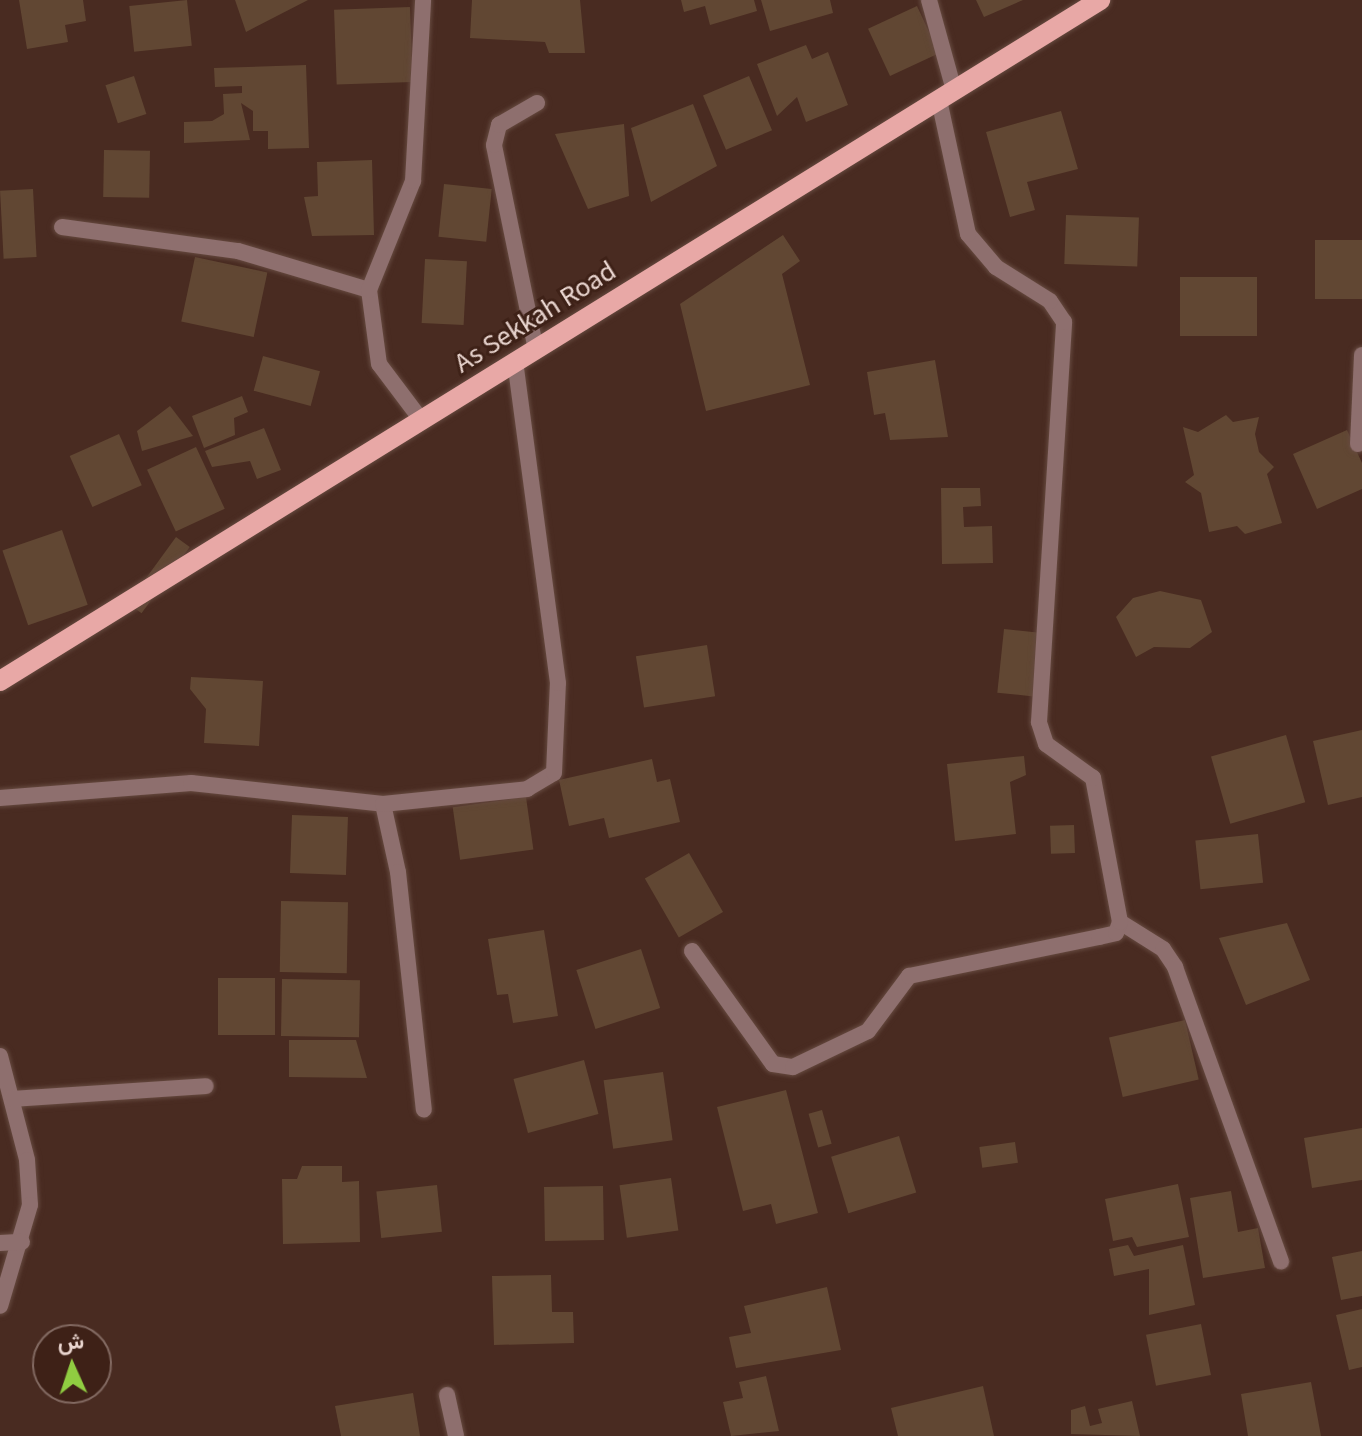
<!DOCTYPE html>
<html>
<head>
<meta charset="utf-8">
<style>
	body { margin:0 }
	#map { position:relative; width:1362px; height:1436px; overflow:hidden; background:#492b21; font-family:"Source Sans 3",Vazirmatn,sans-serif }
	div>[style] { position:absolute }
	.building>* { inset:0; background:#614733; transform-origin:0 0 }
	.roads { filter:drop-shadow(0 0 2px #664a40) drop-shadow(0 0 2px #664a40) }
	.minor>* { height:16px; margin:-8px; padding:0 8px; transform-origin:8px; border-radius:8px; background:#8e6f6e }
	.primary>* { height:20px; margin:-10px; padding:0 10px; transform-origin:10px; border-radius:10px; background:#e8a8a6 }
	span { translate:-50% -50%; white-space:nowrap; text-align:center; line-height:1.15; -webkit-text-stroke:6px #3e2117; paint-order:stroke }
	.street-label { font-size:28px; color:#e9d5cf }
	.north { position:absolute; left:32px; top:1324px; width:80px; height:80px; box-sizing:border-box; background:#3e2117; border:2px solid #826961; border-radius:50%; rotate:357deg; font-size:22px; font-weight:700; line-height:32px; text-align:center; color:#e9d5cf }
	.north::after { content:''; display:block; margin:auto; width:28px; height:36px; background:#90cd41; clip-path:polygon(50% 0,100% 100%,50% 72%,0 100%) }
</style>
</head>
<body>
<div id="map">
	<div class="building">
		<i style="clip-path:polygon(19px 0,83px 0,86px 21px,65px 25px,68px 42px,27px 49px)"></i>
		<i style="left:187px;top:0;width:46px;height:58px;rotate:84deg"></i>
		<i style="clip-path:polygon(235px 0,308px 0,246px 32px)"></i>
		<i style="clip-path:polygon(472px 0,580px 0,585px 53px,549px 53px,545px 42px,470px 38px)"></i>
		<i style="clip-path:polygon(681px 0,754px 0,757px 11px,710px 25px,705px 6px,684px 12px)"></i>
		<i style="clip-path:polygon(761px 0,830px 0,833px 13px,770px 31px)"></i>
		<i style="clip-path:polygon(976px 0,1023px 0,984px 17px)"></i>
		<i style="left:917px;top:6px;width:52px;height:54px;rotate:65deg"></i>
		<i style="left:410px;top:7px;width:75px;height:76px;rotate:88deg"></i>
		<i style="clip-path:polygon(806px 45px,812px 59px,828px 52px,848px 105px,806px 122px,797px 97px,777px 116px,757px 64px)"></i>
		<i style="clip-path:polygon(306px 65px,309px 148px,268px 149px,268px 131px,253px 131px,253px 111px,241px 103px,250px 140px,184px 143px,184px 122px,212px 121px,224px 114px,223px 94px,242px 93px,242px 86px,215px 87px,214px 68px)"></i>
		<i style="left:134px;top:76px;width:40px;height:30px;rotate:72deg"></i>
		<i style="left:749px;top:76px;width:59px;height:50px;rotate:67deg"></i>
		<i style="clip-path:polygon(693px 104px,717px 166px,651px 202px,631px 128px)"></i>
		<i style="clip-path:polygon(1061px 111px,1078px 169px,1027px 182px,1035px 210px,1010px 217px,986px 132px)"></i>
		<i style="clip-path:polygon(624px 124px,629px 196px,588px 209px,555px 134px)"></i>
		<i style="left:104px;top:150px;width:46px;height:47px;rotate:1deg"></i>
		<i style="clip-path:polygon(372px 160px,374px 235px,312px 236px,304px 197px,318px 196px,317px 162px)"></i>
		<i style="left:444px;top:184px;width:48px;height:53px;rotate:6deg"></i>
		<i style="left:33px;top:189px;width:68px;height:33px;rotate:87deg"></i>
		<i style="left:1066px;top:215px;width:73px;height:49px;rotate:2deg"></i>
		<i style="clip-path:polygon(783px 235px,800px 261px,782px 274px,810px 385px,706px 411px,680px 304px)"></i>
		<i style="left:1362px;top:240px;width:59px;height:47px;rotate:90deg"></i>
		<i style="left:195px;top:257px;width:74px;height:66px;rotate:12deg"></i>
		<i style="left:425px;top:259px;width:42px;height:64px;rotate:3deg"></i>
		<i style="left:1257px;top:277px;width:59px;height:77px;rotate:90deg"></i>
		<i style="left:263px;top:356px;width:59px;height:36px;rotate:15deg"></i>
		<i style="clip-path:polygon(935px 360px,948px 437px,890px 440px,885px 413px,874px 415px,867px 372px)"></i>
		<i style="clip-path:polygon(242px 396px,248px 412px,234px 418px,235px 435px,204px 448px,192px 416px)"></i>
		<i style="clip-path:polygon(170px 406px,193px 436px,142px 451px,137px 431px)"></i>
		<i style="clip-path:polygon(1226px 415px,1233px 422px,1259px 417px,1255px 434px,1259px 452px,1274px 467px,1267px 474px,1282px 523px,1245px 534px,1237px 526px,1209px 532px,1201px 493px,1185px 482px,1194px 475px,1183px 427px,1198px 432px)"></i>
		<i style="clip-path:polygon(264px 428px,281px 470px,257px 479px,250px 461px,212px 467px,205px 451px)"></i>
		<i style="clip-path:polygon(1347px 430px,1362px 463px,1362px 489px,1317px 509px,1293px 454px)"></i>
		<i style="left:119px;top:434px;width:56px;height:54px;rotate:66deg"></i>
		<i style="left:196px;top:447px;width:68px;height:54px;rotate:65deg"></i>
		<i style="clip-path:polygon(941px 488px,980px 488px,981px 506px,963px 507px,964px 527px,992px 526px,993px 563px,942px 564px)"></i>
		<i style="left:62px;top:530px;width:79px;height:63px;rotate:71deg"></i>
		<i style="left:176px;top:537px;width:17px;height:82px;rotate:36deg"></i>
		<i style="clip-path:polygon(1160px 591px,1201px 600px,1212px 632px,1190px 648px,1154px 647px,1136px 657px,1116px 617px,1133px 598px)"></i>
		<i style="left:1004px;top:629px;width:36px;height:64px;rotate:6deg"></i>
		<i style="left:707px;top:645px;width:52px;height:72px;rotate:81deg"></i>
		<i style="clip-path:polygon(191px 677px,263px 681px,259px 746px,204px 743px,206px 709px,190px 689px)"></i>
		<i style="clip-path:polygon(1362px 730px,1362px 797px,1328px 805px,1313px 741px)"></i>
		<i style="left:1286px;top:735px;width:70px;height:78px;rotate:74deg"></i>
		<i style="clip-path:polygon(1024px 756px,1026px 775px,1010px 782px,1016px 834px,955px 841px,947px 764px)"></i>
		<i style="clip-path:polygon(652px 759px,657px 782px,670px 779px,680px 822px,609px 838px,604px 818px,569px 826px,559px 780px)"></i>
		<i style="left:526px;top:797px;width:53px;height:74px;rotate:82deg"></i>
		<i style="left:292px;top:815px;width:56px;height:58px;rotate:2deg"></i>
		<i style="left:1074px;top:825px;width:28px;height:24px;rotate:88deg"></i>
		<i style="left:1258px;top:834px;width:49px;height:63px;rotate:84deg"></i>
		<i style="left:689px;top:853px;width:68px;height:51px;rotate:60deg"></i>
		<i style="left:281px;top:901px;width:67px;height:71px;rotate:1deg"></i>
		<i style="clip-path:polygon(1287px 923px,1310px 980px,1246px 1005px,1219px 938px)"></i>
		<i style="clip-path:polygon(544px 930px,558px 1016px,513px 1023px,508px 994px,497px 995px,488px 939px)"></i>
		<i style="left:641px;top:949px;width:62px;height:68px;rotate:72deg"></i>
		<i style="left:218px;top:978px;width:57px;height:57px"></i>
		<i style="left:282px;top:979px;width:78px;height:57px;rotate:1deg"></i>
		<i style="left:1185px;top:1020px;width:61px;height:78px;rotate:77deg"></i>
		<i style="clip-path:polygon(289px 1040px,356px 1040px,367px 1078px,289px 1077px)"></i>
		<i style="left:584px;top:1060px;width:56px;height:73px;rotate:75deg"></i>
		<i style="left:663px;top:1072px;width:69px;height:60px;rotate:82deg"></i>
		<i style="clip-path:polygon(786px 1090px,818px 1213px,776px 1224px,771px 1204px,743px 1211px,717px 1107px)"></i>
		<i style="left:822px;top:1110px;width:35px;height:14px;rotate:74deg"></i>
		<i style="clip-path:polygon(1362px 1128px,1362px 1180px,1312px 1188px,1304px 1138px)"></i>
		<i style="left:899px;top:1136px;width:59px;height:71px;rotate:73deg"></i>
		<i style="left:1015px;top:1142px;width:21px;height:36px;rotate:82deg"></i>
		<i style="clip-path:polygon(302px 1166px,342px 1166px,342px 1182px,359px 1181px,360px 1242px,283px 1244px,282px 1179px,297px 1179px)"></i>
		<i style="left:671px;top:1178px;width:53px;height:52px;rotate:82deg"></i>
		<i style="clip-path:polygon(1178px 1184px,1189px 1237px,1137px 1247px,1132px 1237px,1113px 1241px,1105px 1199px)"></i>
		<i style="left:437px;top:1185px;width:47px;height:61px;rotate:84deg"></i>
		<i style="left:603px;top:1186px;width:54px;height:59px;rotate:89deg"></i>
		<i style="clip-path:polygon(1231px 1191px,1238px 1232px,1258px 1228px,1265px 1268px,1203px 1278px,1190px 1198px)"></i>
		<i style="clip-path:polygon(1128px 1245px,1134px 1256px,1183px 1245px,1195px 1305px,1149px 1315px,1149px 1269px,1114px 1276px,1109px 1249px)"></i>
		<i style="clip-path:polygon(1362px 1251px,1362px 1296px,1341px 1300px,1332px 1257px)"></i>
		<i style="clip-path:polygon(551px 1275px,552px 1312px,573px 1312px,574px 1343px,494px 1345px,492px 1276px)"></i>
		<i style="clip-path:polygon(827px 1287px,841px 1350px,736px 1368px,729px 1337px,751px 1333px,744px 1306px)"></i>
		<i style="clip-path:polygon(1362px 1309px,1362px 1367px,1349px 1370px,1336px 1315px)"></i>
		<i style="left:1201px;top:1324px;width:52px;height:56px;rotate:79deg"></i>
		<i style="clip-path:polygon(766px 1376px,779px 1431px,731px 1436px,723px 1402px,743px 1398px,739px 1382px)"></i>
		<i style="clip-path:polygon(1311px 1382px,1321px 1436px,1248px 1436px,1241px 1394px)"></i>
		<i style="clip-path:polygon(983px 1386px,994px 1436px,898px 1436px,891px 1408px)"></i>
		<i style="clip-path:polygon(413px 1393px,420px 1436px,341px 1436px,335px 1406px)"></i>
		<i style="clip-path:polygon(1132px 1401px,1140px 1436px,1071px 1434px,1071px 1410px,1085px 1406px,1090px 1426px,1102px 1423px,1098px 1409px)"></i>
	</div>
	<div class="roads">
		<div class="minor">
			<i style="left:929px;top:0;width:93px;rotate:74.5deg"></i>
			<i style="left:62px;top:227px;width:178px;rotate:7.8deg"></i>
			<i style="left:238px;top:251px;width:137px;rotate:16.6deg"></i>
			<i style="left:536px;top:350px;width:209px;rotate:-101.6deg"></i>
			<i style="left:494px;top:145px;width:21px;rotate:-76deg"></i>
			<i style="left:499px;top:125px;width:44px;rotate:-30.1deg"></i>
			<i style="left:422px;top:421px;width:71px;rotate:-127deg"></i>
			<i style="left:379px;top:364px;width:75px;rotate:-97.7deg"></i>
			<i style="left:369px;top:290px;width:118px;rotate:-68deg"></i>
			<i style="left:413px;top:181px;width:181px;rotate:-86.8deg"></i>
			<i style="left:1358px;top:444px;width:89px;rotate:-87.4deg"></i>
			<i style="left:0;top:798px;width:192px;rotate:-4.5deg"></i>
			<i style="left:191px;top:783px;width:193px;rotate:6.2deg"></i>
			<i style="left:383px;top:804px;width:70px;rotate:77.6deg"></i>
			<i style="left:398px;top:872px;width:239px;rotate:83.8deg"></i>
			<i style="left:383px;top:804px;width:145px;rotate:-5.9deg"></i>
			<i style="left:527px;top:789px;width:31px;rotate:-31deg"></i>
			<i style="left:554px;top:773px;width:90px;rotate:-87.5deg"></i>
			<i style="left:558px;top:683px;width:324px;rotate:-97.6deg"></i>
			<i style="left:1120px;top:922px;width:51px;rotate:32.1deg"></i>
			<i style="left:1163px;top:949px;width:22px;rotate:56deg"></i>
			<i style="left:1175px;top:967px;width:313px;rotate:70.2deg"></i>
			<i style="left:692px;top:951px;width:139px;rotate:54.4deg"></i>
			<i style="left:773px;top:1064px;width:20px;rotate:9deg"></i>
			<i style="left:793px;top:1067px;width:83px;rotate:-25.6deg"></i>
			<i style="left:868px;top:1031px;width:69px;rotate:-53.3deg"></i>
			<i style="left:909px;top:976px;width:194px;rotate:-11.6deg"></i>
			<i style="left:1099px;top:937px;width:17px;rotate:-13deg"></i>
			<i style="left:1116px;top:933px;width:12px;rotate:-70deg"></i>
			<i style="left:1120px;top:922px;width:147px;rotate:-100.6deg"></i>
			<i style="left:1093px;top:778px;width:58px;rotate:-144.1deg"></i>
			<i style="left:1046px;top:744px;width:23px;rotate:-108deg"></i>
			<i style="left:1039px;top:722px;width:401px;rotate:-86.4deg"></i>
			<i style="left:1064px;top:322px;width:25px;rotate:-124deg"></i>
			<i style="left:1050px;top:301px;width:64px;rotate:-147.8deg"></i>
			<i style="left:996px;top:267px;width:43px;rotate:-130.3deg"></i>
			<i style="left:968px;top:234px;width:137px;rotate:-102.2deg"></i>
			<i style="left:0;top:1056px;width:107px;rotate:75.4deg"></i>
			<i style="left:27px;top:1160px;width:45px;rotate:86.2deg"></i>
			<i style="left:30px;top:1205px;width:105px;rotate:106.5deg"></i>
			<i style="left:12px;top:1099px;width:194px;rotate:-3.8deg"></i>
			<i style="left:0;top:1243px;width:22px;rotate:-3deg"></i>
			<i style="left:447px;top:1395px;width:42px;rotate:77.6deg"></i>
		</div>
		<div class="primary">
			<i style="left:0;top:681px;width:1294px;rotate:-31.76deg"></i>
		</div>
	</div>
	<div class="street-label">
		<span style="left:535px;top:317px;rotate:-32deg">As Sekkah Road</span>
	</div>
	<div class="north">ش</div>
</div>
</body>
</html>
